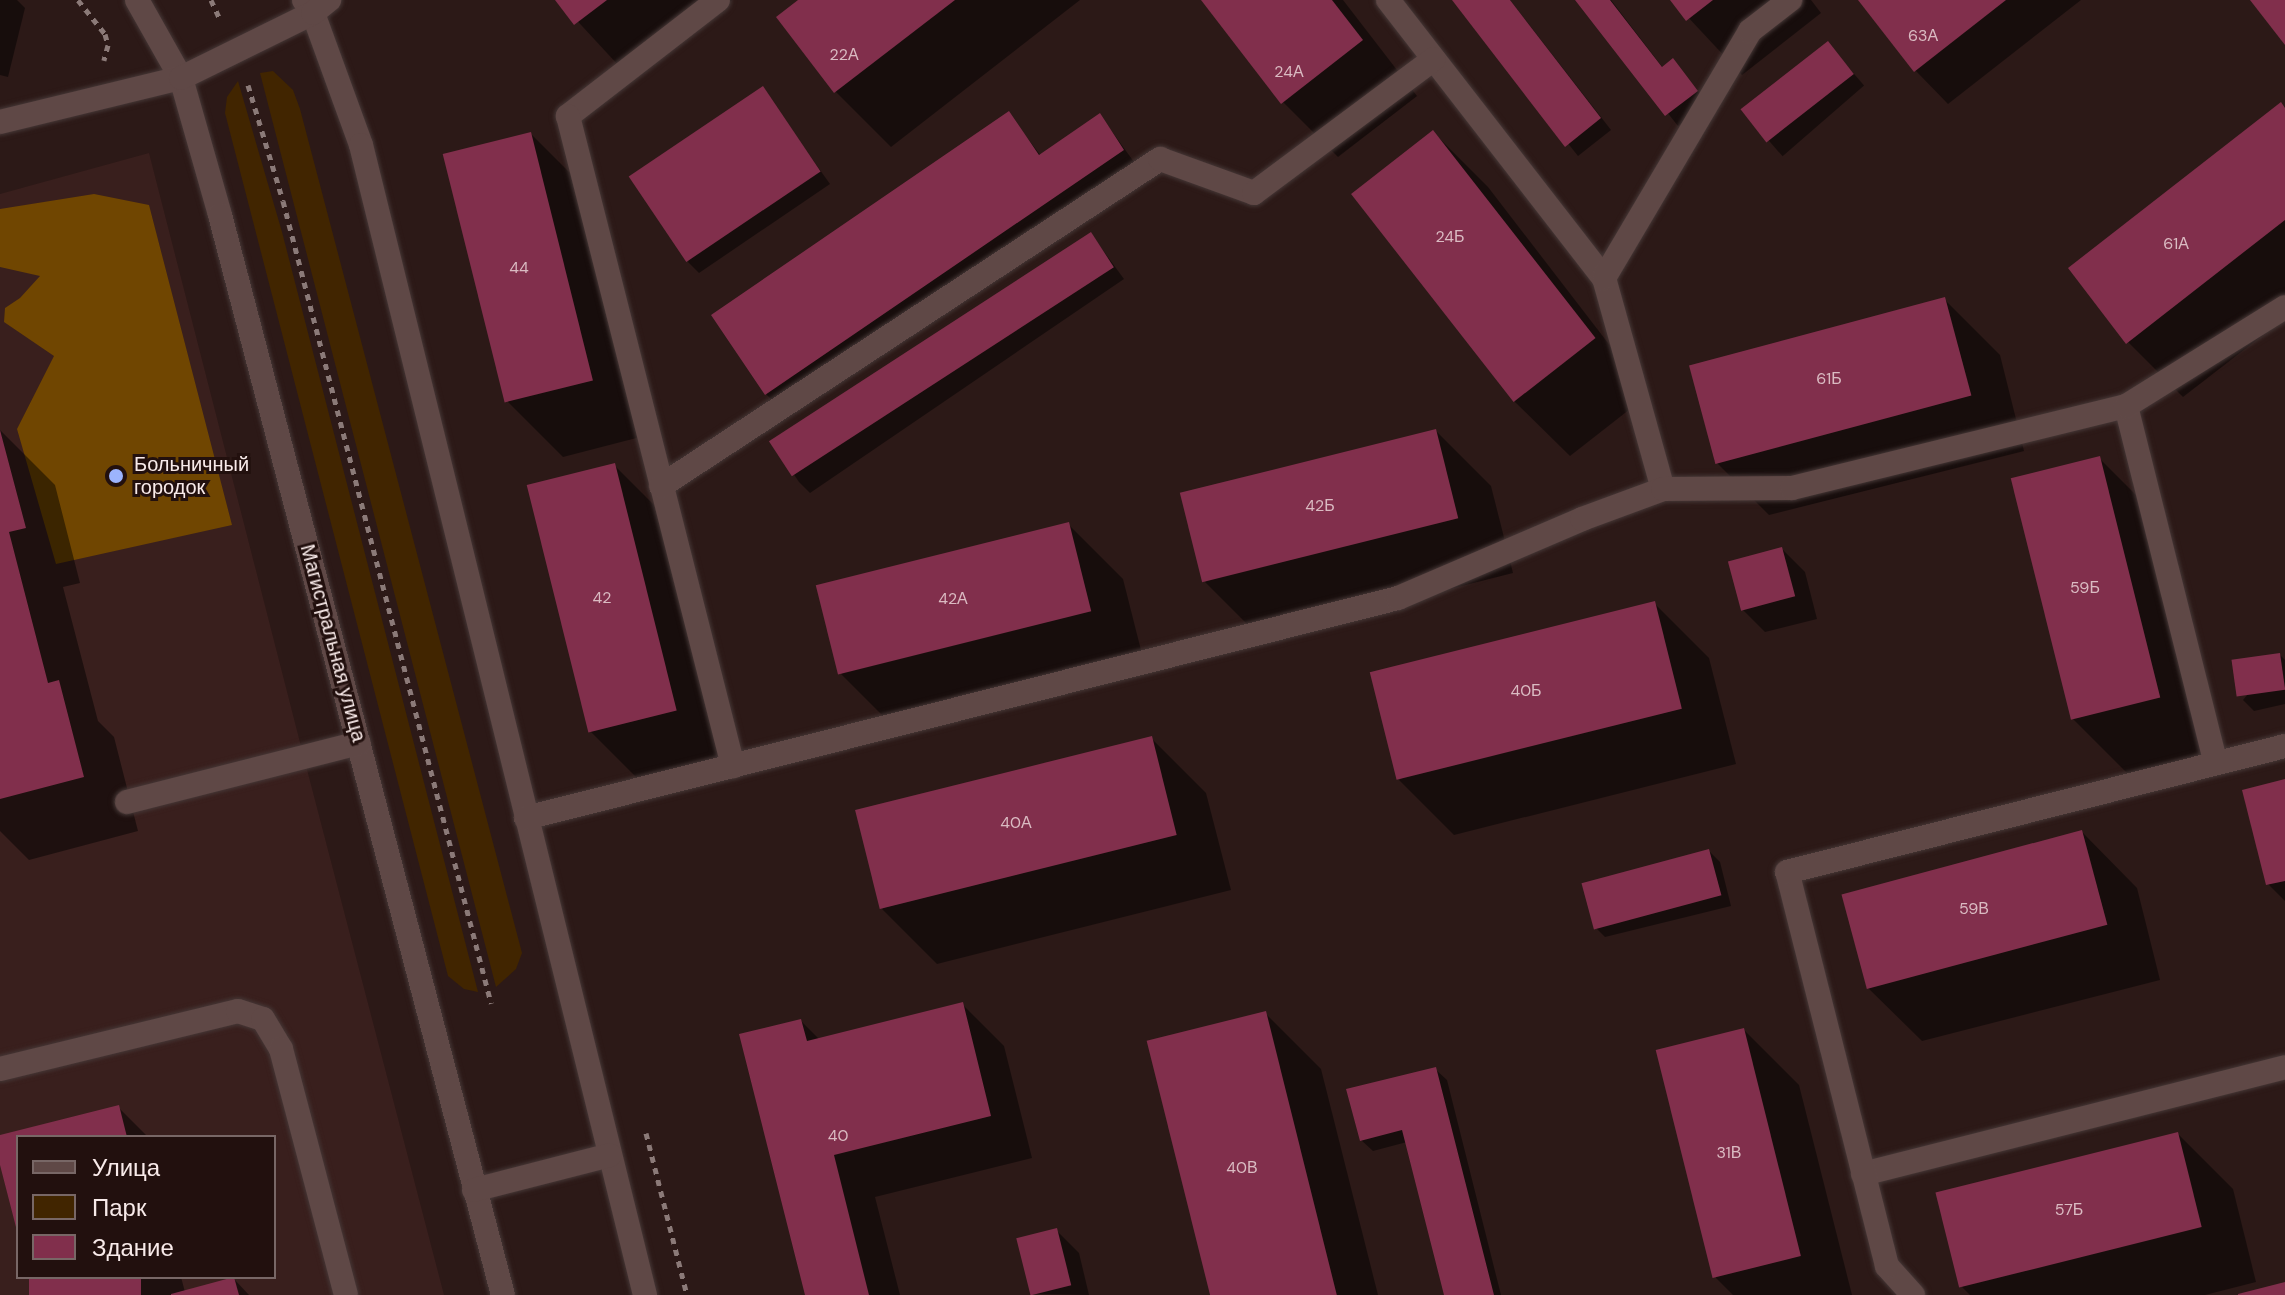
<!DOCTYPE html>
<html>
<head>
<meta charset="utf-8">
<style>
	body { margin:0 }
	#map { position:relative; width:2285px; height:1295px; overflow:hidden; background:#2c1917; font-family:"DM Sans",sans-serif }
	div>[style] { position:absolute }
	.built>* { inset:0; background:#391f1d }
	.green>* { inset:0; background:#412500 }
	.forest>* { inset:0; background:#704601 }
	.shadow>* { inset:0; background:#0007; transform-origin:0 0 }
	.building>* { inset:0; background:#812f4c; transform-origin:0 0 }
	.path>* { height:5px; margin-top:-2.5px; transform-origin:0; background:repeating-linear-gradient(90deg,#8b7a78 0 6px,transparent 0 12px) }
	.roads { filter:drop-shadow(0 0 2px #453736) drop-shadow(0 0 2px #453736) }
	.minor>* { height:24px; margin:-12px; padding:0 12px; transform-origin:12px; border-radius:12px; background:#5f4846 }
	.dots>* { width:22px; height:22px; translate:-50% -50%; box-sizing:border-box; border:4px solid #22100e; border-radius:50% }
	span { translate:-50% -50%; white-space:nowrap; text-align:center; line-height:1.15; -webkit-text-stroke:6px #22100e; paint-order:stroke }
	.number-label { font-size:16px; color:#dabbc2 }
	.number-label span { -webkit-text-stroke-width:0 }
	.poi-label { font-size:20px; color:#f8eae9 }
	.left { translate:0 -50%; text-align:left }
	.street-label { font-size:20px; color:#f8eae9 }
	.legend { position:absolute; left:16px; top:1135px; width:260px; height:144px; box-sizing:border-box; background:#22100e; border:2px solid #786766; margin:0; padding:10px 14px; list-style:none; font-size:24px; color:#f8eae9 }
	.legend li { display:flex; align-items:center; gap:16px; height:40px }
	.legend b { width:40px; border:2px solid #786766 }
</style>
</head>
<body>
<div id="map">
	<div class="built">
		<i style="clip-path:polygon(evenodd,149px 153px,304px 758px,444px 1295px,0 1295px,0 194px,149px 153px,18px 1137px,274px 1137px,274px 1277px,18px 1277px,18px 1137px)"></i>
	</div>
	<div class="green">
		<i style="clip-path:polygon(273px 71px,293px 90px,300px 109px,522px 953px,516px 969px,496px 987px,260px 73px)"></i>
		<i style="clip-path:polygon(238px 81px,282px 232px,478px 992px,464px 989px,448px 976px,225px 113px,227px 97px)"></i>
	</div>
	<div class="forest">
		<i style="clip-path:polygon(94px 194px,149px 205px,232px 525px,56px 564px,17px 429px,54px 356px,4px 322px,5px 308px,20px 298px,40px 276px,0 267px,0 209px)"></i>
	</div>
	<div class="shadow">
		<i style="clip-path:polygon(0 0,17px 0,25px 8px,8px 77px,0 75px)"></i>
		<i style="clip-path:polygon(558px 0,732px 0,631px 79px)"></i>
		<i style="clip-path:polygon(801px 0,1080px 0,891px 147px,836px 92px,778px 18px)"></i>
		<i style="clip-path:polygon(1204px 0,1343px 0,1417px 96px,1338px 157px,1283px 102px)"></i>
		<i style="clip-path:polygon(1454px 0,1510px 0,1611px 130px,1578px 156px)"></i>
		<i style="clip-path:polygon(1578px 0,1611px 0,1663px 68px,1673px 61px,1708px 103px,1678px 126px)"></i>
		<i style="clip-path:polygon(1672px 0,1811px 0,1821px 13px,1742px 75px)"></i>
		<i style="clip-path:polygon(1861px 0,2081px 0,1948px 104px,1915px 70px)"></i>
		<i style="left:1828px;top:44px;width:55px;height:108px;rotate:49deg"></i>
		<i style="clip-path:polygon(762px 89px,830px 184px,699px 273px,688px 262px)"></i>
		<i style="clip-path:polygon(2285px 109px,2285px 318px,2183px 397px,2128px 342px)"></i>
		<i style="clip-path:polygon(1009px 114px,1041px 156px,1100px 115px,1134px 162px,777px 405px,766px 394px)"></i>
		<i style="clip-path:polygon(1433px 132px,1488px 187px,1648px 395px,1570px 456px,1515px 402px)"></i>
		<i style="clip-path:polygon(531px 134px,586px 189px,648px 435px,563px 457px,508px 402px)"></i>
		<i style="clip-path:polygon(1091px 234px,1124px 279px,810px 493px,799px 482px,776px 448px)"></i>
		<i style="clip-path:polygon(1945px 300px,2000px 355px,2024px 451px,1769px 515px,1714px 460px)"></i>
		<i style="clip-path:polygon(0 430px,55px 485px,80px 583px,63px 587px,98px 721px,114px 737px,138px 831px,29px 860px,0 831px)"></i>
		<i style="clip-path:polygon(1436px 431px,1491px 486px,1513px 573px,1260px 637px,1205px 582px)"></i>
		<i style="clip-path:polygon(2099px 458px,2154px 513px,2214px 753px,2128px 774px,2073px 719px)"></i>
		<i style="clip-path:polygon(614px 465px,669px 520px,732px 765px,646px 787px,591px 732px)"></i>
		<i style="clip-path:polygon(1068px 524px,1123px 579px,1145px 666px,896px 729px,841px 674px)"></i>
		<i style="clip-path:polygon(1782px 549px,1805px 572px,1817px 619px,1765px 632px,1742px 609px)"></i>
		<i style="clip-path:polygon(1654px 603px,1709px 658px,1736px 764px,1454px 835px,1399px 780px)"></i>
		<i style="clip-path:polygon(2280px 655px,2285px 660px,2285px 704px,2254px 711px,2243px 700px)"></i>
		<i style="clip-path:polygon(1151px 738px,1206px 793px,1231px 890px,937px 964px,882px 909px)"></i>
		<i style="clip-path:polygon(2285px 781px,2285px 901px,2268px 884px)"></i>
		<i style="clip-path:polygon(2082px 832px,2137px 888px,2160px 980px,1922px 1041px,1866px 986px)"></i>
		<i style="clip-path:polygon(1709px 851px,1720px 862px,1731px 906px,1605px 937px,1594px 926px)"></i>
		<i style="clip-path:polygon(962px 1004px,1004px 1046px,1032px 1158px,875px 1197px,900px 1295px,807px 1295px,801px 1021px,820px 1040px)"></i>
		<i style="clip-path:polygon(1266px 1014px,1321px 1069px,1378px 1295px,1213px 1295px)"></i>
		<i style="clip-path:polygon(1744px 1030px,1799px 1085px,1852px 1295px,1733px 1295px,1716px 1278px)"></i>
		<i style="clip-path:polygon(1435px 1069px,1447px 1080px,1501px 1295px,1446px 1295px,1407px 1142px,1373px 1151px,1361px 1140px)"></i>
		<i style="clip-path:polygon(118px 1107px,148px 1137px,18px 1137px,18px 1227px,0 1158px,0 1138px)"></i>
		<i style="clip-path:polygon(2178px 1134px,2233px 1189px,2256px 1282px,2205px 1295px,1970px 1295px,1962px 1287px)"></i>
		<i style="clip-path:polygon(1056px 1230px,1079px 1253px,1089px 1295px,1031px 1294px)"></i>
		<i style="clip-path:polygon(31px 1277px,181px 1277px,185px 1292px,234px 1279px,249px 1295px,36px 1295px)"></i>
	</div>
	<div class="building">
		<i style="clip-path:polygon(555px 0,607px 0,574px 25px)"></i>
		<i style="clip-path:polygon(798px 0,955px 0,834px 93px,776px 17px)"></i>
		<i style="clip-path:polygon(1201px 0,1332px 0,1363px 40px,1281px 104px)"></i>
		<i style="clip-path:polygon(1452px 0,1510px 0,1601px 118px,1565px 147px)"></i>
		<i style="clip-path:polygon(1575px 0,1610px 0,1662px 67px,1673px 58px,1698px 91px,1665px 116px)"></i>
		<i style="clip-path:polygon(1670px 0,1713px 0,1686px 21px)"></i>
		<i style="clip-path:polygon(1858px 0,2006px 0,1914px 72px)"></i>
		<i style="clip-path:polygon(2250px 0,2285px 0,2285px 45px)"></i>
		<i style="left:1828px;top:41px;width:42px;height:111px;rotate:52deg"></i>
		<i style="left:763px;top:86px;width:103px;height:162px;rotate:56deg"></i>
		<i style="clip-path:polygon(2281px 102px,2285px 108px,2285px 220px,2126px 344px,2068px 268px)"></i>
		<i style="clip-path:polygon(1009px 111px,1039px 155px,1100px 113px,1124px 150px,765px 395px,711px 315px)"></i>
		<i style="left:1433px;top:130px;width:264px;height:104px;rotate:52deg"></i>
		<i style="left:531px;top:132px;width:256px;height:91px;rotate:76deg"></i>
		<i style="left:1091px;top:232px;width:42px;height:384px;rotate:57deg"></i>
		<i style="left:1945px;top:297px;width:102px;height:265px;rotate:75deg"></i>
		<i style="left:1436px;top:429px;width:92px;height:264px;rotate:76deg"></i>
		<i style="clip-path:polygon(0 430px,26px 528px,9px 532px,48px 683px,59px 680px,84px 777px,0 799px)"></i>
		<i style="left:2100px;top:456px;width:249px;height:92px;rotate:76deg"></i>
		<i style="left:615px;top:463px;width:255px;height:91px;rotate:76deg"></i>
		<i style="left:1069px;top:522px;width:92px;height:261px;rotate:76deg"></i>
		<i style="left:1782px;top:547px;width:51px;height:56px;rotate:75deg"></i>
		<i style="left:1655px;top:601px;width:111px;height:294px;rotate:76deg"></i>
		<i style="left:2280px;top:653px;width:37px;height:49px;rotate:82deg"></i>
		<i style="left:1152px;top:736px;width:102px;height:306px;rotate:76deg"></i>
		<i style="clip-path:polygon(2285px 779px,2285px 881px,2266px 885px,2242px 790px)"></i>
		<i style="left:2082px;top:830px;width:98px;height:249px;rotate:75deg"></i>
		<i style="left:1709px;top:849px;width:48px;height:132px;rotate:75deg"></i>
		<i style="clip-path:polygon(963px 1002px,991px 1116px,834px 1155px,869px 1295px,805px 1295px,739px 1034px,801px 1019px,807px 1041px)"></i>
		<i style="left:1266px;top:1011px;width:293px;height:123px;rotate:76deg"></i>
		<i style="left:1744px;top:1028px;width:235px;height:91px;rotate:76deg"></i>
		<i style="clip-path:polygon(1436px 1067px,1494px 1295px,1444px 1295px,1402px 1130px,1360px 1141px,1346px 1089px)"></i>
		<i style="clip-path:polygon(119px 1105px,127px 1137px,18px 1137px,17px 1231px,0 1165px,0 1135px)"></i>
		<i style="left:2178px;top:1132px;width:98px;height:250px;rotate:76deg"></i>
		<i style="left:1057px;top:1228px;width:59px;height:42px;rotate:76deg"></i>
		<i style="left:29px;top:1277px;width:112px;height:19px"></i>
		<i style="clip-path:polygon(234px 1277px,239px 1295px,171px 1295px,171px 1294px)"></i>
		<i style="clip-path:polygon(2285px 1282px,2285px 1295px,2238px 1295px,2238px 1294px)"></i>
	</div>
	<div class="path">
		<i style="left:78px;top:0;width:43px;rotate:51.5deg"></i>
		<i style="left:105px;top:34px;width:11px;rotate:75deg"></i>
		<i style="left:108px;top:45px;width:16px;rotate:105deg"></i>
		<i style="left:211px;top:0;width:23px;rotate:65deg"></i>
		<i style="left:248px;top:85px;width:121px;rotate:73.2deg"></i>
		<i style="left:283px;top:201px;width:829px;rotate:75.46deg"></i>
		<i style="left:646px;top:1133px;width:167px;rotate:75.8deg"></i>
	</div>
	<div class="roads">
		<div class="minor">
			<i style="left:137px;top:0;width:90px;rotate:60.6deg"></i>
			<i style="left:181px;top:78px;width:142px;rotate:74.1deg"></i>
			<i style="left:220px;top:215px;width:1116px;rotate:75.32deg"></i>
			<i style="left:304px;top:0;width:16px;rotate:55deg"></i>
			<i style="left:313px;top:13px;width:140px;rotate:70deg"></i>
			<i style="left:361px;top:145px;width:1185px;rotate:76.13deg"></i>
			<i style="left:718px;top:0;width:190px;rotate:142.3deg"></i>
			<i style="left:568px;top:116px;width:671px;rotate:75.76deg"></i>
			<i style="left:1388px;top:0;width:352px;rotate:52.2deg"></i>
			<i style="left:1604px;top:278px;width:219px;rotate:74.4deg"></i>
			<i style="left:0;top:122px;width:186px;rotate:-13.7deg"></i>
			<i style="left:181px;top:78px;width:147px;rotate:-26.2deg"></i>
			<i style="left:313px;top:13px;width:21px;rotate:-39deg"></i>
			<i style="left:1604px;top:278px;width:287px;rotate:-59.4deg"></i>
			<i style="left:1750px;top:31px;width:51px;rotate:-37.8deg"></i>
			<i style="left:2126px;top:406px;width:368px;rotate:75.9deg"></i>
			<i style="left:661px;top:486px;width:597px;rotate:-33.24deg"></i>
			<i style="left:1160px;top:159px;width:100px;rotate:19.9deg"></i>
			<i style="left:1254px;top:193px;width:224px;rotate:-36.7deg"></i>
			<i style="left:127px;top:802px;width:239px;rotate:-14.3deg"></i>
			<i style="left:526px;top:818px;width:899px;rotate:-14.16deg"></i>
			<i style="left:1398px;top:598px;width:200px;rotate:-23.2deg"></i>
			<i style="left:1582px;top:519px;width:86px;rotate:-20.3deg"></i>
			<i style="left:1663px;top:489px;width:129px;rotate:-0.4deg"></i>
			<i style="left:1792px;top:488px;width:344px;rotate:-13.8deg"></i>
			<i style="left:2126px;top:406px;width:187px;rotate:-31.9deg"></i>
			<i style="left:0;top:1069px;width:245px;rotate:-13.7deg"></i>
			<i style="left:238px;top:1011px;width:26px;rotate:18deg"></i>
			<i style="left:263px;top:1019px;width:35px;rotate:59deg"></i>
			<i style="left:281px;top:1049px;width:254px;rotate:75.2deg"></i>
			<i style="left:1863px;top:1174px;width:435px;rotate:-14.2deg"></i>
			<i style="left:474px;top:1190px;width:140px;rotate:-14.4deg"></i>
			<i style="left:1913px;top:1295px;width:39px;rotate:-132deg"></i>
			<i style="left:1887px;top:1266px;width:406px;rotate:-104.2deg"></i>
			<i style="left:1787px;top:872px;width:514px;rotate:-14.2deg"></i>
		</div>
	</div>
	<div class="dots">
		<i style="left:116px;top:476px;background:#9cb4fd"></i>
	</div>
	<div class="number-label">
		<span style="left:1923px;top:36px">63А</span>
		<span style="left:844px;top:55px">22А</span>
		<span style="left:1289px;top:72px">24А</span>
		<span style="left:1450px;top:237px">24Б</span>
		<span style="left:2176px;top:244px">61А</span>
		<span style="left:519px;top:268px">44</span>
		<span style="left:1829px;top:379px">61Б</span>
		<span style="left:1320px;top:506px">42Б</span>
		<span style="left:2085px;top:588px">59Б</span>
		<span style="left:602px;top:598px">42</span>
		<span style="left:953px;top:599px">42А</span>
		<span style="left:1526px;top:691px">40Б</span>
		<span style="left:1016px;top:823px">40А</span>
		<span style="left:1974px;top:909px">59В</span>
		<span style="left:838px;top:1136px">40</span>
		<span style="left:1729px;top:1153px">31В</span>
		<span style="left:1242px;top:1168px">40В</span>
		<span style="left:2069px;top:1210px">57Б</span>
	</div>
	<div class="poi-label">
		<span class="left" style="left:134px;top:476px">Больничный<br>городок</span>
	</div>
	<div class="street-label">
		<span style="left:333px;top:643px;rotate:75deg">Магистральная улица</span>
	</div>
	<ul class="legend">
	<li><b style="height:10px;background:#5f4846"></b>Улица</li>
	<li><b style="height:22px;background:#412500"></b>Парк</li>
	<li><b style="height:22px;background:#812f4c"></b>Здание</li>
	</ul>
</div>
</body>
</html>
